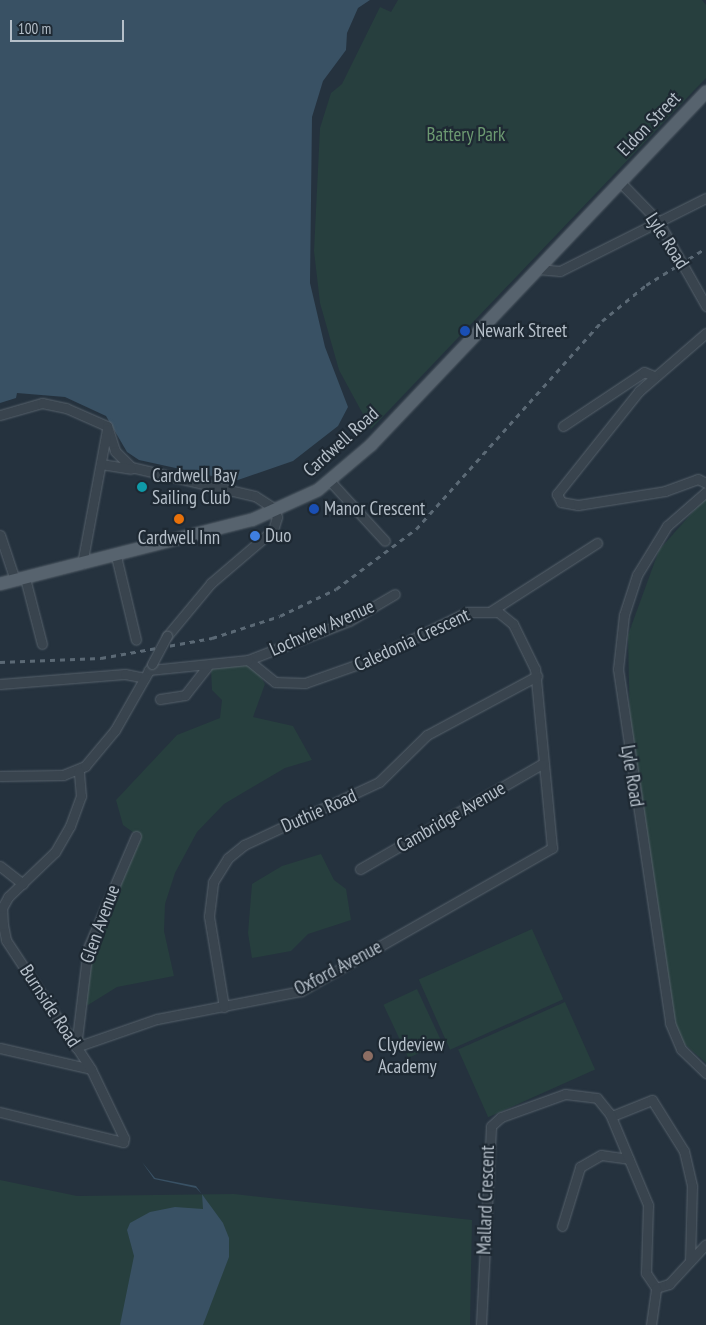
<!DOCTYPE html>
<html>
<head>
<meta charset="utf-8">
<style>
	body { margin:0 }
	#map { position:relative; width:706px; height:1325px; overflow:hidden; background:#25323e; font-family:"PT Sans Narrow",sans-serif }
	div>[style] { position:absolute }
	.green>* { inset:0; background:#273f3e; transform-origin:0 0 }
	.water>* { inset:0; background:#395164 }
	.roads { filter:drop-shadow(0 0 1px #57626c) drop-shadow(0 0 1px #57626c) }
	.street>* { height:9px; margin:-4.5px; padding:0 4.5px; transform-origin:4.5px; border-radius:4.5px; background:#39444e }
	.primary>* { height:12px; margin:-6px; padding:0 6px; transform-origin:6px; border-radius:6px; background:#57636e }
	.rail>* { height:2.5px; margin-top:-1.25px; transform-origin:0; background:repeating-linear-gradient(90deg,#5b6975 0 5px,transparent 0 10px) }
	.bridges { filter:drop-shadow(0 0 1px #57626c) drop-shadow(0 0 1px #57626c) }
	.street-bridge>* { height:9px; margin:-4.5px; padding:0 4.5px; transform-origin:4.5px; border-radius:4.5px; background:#39444e }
	.dots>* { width:14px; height:14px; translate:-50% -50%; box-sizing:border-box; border:2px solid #1e2933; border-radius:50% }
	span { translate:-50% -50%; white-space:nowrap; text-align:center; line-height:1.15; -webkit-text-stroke:4.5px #1e2933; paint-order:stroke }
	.street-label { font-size:19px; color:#b5bfc9 }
	.park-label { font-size:19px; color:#6c9971 }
	.poi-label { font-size:19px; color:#b5bfc9 }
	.left { translate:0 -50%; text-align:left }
	.scale { position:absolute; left:10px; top:20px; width:114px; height:22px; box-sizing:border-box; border:2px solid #b5bfc9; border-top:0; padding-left:6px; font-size:15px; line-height:18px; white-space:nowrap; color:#b5bfc9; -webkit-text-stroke:4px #1e2933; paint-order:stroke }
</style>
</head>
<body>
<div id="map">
	<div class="green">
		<i style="clip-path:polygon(398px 0,702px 0,706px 5px,706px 78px,371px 429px,339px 370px,320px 303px,314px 251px,320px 128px,331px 93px,342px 84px,380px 7px,391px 12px)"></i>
		<i style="clip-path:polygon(706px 497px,706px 1063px,680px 1040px,673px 1014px,630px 729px,628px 635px,659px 550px)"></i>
		<i style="clip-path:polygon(248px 664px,255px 668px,265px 684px,253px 717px,293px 726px,312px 760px,285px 768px,224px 804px,197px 832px,175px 873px,165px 904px,164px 931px,174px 976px,117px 987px,88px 1005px,84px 1001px,92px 954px,141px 838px,123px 825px,116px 800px,177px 735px,220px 718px,222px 700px,212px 690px,211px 669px)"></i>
		<i style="clip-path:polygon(321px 854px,334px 880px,346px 889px,351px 920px,308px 934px,291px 951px,252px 958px,248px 933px,252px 884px,282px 866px)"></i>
		<i style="left:532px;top:929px;width:77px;height:124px;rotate:66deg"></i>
		<i style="left:417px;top:989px;width:59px;height:37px;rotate:65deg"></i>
		<i style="left:565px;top:1002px;width:74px;height:117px;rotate:66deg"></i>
		<i style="clip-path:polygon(0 1180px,77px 1196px,234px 1194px,472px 1220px,470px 1325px,0 1325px)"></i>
	</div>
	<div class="water">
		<i style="clip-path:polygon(0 0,370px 0,358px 8px,347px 33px,346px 50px,323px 81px,312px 117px,310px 283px,325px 347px,348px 407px,338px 426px,293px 461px,235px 481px,139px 460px,127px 452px,106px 416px,65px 397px,17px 393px,16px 398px,0 403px)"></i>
		<i style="clip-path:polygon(142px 1162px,155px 1178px,196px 1186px,223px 1223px,229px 1238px,229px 1257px,203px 1325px,120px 1325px,134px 1256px,127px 1230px,130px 1223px,150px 1212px,175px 1207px,203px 1209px,202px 1194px,196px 1188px,154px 1179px)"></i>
	</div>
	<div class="roads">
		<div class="street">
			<i style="left:620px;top:182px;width:54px;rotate:45.7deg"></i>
			<i style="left:658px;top:221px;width:98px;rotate:60.5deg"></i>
			<i style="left:537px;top:269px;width:23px;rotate:5deg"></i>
			<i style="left:560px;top:271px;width:163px;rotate:-26.6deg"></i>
			<i style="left:706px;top:333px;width:89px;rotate:139.1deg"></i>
			<i style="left:639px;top:391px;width:132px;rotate:128.5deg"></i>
			<i style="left:557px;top:494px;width:9px;rotate:63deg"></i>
			<i style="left:561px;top:502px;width:17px;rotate:10deg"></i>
			<i style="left:578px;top:505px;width:88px;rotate:-9.1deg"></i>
			<i style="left:665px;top:491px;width:35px;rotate:-20deg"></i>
			<i style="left:698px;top:479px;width:9px;rotate:27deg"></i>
			<i style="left:0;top:415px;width:44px;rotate:-15.9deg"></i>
			<i style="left:42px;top:403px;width:25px;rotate:12deg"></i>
			<i style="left:66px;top:408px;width:45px;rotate:23.7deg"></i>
			<i style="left:107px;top:426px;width:26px;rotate:72deg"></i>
			<i style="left:115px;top:451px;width:23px;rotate:45deg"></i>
			<i style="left:131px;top:467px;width:127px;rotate:13.2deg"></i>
			<i style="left:255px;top:496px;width:20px;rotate:33deg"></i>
			<i style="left:272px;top:507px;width:11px;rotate:63deg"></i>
			<i style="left:277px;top:517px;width:14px;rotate:107deg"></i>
			<i style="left:273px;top:530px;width:82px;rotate:139.5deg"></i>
			<i style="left:211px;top:583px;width:69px;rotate:129.7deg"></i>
			<i style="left:563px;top:426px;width:97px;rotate:-33.7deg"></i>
			<i style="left:644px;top:372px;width:11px;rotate:22deg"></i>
			<i style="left:101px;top:464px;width:30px;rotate:9deg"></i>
			<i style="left:330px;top:481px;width:81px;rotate:47.5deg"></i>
			<i style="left:706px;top:492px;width:52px;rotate:138.9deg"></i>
			<i style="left:667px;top:526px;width:57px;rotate:121.5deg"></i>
			<i style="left:637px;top:575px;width:42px;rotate:108deg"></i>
			<i style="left:624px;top:615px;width:54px;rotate:96.3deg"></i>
			<i style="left:618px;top:669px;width:358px;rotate:81.6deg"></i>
			<i style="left:670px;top:1023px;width:28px;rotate:67deg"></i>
			<i style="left:681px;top:1049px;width:35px;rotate:44deg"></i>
			<i style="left:0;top:535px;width:47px;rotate:71.6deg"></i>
			<i style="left:116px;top:556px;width:86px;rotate:76.6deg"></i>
			<i style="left:82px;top:564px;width:137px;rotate:-79.5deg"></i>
			<i style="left:25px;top:578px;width:68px;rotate:75.6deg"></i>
			<i style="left:491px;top:611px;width:126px;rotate:-32.7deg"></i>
			<i style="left:248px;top:660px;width:108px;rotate:-21.1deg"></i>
			<i style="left:349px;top:621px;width:53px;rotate:-30.4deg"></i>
			<i style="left:0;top:684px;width:125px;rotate:-4.6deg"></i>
			<i style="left:125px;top:674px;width:20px;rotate:11deg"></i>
			<i style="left:160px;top:699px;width:25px;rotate:-9deg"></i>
			<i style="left:185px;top:695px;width:36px;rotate:-52deg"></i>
			<i style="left:0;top:776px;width:63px;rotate:-0.9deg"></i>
			<i style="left:63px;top:775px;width:24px;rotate:-22deg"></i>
			<i style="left:85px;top:766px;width:47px;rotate:-50.2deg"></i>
			<i style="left:115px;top:730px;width:73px;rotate:-60.3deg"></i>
			<i style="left:136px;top:836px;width:122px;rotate:113.2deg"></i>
			<i style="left:88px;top:948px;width:100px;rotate:96.9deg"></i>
			<i style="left:76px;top:1047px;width:86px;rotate:-19.1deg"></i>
			<i style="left:157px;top:1019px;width:147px;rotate:-11deg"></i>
			<i style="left:301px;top:991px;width:289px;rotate:-29.7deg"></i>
			<i style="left:552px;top:848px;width:180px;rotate:-95.4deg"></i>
			<i style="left:535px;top:669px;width:50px;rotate:-116.1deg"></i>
			<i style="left:513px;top:624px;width:19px;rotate:-141deg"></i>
			<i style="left:498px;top:612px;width:31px;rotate:180deg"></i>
			<i style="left:467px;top:612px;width:108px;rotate:153.7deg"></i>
			<i style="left:370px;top:660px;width:69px;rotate:160.5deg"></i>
			<i style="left:305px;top:683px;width:30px;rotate:-178deg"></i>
			<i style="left:275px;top:682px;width:35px;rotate:-141deg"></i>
			<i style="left:248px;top:660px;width:100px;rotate:174.2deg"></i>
			<i style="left:0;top:866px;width:29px;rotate:38deg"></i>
			<i style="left:360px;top:869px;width:210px;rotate:-30deg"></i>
			<i style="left:224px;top:1007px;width:92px;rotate:-99.4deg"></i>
			<i style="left:209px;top:916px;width:34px;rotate:-83deg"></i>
			<i style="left:213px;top:882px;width:28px;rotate:-58deg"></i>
			<i style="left:228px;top:858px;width:21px;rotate:-39deg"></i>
			<i style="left:244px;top:845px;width:149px;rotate:-25deg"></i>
			<i style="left:379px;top:782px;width:67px;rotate:-44.4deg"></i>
			<i style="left:427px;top:735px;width:125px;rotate:-28.2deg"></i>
			<i style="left:0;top:1048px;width:93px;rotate:13deg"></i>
			<i style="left:0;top:1112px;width:127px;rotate:13.7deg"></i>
			<i style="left:123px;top:1142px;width:4px;rotate:-76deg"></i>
			<i style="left:124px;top:1138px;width:76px;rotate:-115.6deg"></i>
			<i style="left:91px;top:1069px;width:154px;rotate:-123.4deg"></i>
			<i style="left:6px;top:940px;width:15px;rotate:-101deg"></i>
			<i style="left:3px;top:925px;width:17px;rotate:-93deg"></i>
			<i style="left:2px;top:908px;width:13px;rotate:-61deg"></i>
			<i style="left:8px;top:897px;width:65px;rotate:-43.8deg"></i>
			<i style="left:55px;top:852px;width:30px;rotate:-60deg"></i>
			<i style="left:70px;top:826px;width:32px;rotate:-70deg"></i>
			<i style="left:81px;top:796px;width:25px;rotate:-95deg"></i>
			<i style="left:612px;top:1116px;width:43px;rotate:-21.8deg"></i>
			<i style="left:652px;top:1100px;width:60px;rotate:57.9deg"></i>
			<i style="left:684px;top:1151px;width:36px;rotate:77deg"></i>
			<i style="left:692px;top:1186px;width:75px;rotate:91.5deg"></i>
			<i style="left:562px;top:1226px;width:62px;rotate:-73deg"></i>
			<i style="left:580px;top:1167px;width:24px;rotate:-30deg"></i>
			<i style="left:601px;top:1155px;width:28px;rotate:8deg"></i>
			<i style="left:656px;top:1288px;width:14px;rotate:-17deg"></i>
			<i style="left:669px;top:1284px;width:54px;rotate:-47.2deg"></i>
			<i style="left:481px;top:1325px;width:199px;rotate:-87.1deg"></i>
			<i style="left:491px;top:1126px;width:13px;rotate:-42deg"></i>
			<i style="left:501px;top:1117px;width:68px;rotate:-19.8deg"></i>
			<i style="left:565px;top:1094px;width:32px;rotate:7deg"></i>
			<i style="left:597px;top:1098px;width:21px;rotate:51deg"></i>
			<i style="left:610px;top:1114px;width:99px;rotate:67.3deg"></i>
			<i style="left:648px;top:1205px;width:68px;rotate:91.7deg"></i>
			<i style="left:646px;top:1273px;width:18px;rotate:56deg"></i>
			<i style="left:651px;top:1325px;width:37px;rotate:-82deg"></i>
		</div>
		<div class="primary">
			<i style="left:0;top:584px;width:260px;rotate:-14.3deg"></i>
			<i style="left:252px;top:520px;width:72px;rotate:-24.4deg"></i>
			<i style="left:318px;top:490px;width:70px;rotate:-40.3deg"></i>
			<i style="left:371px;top:445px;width:487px;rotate:-46.5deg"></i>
		</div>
	</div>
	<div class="rail">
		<i style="left:0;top:662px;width:101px;rotate:-2.3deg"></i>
		<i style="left:101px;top:658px;width:113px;rotate:-10.2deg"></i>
		<i style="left:212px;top:638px;width:71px;rotate:-17.9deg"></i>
		<i style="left:280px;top:616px;width:62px;rotate:-25.7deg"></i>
		<i style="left:336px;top:589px;width:100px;rotate:-36.9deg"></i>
		<i style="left:416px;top:529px;width:279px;rotate:-48.2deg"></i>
		<i style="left:602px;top:321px;width:57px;rotate:-39.3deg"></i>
		<i style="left:646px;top:285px;width:70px;rotate:-31.7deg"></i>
	</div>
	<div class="bridges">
		<div class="street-bridge">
			<i style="left:152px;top:664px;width:32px;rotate:-62deg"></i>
		</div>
	</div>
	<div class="dots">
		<i style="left:465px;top:331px;background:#1a4fb4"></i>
		<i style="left:142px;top:487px;background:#0f9aa8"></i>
		<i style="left:314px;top:509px;background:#1a4fb4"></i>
		<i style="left:179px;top:519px;background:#e8710a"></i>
		<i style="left:255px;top:536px;background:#3f7fe0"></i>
		<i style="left:368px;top:1056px;background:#8d6e63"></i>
	</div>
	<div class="street-label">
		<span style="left:649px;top:124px;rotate:-46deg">Eldon Street</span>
		<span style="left:667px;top:241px;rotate:57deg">Lyle Road</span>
		<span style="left:341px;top:442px;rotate:-42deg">Cardwell Road</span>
		<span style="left:322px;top:628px;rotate:-24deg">Lochview Avenue</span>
		<span style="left:412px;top:640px;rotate:-25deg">Caledonia Crescent</span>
		<span style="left:632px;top:776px;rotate:81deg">Lyle Road</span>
		<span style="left:319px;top:811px;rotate:-24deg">Duthie Road</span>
		<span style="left:451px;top:817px;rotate:-30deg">Cambridge Avenue</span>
		<span style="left:100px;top:924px;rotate:-70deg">Glen Avenue</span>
		<span style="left:338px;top:968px;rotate:-28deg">Oxford Avenue</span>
		<span style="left:50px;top:1006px;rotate:57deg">Burnside Road</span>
		<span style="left:486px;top:1200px;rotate:-88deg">Mallard Crescent</span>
	</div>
	<div class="park-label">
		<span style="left:466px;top:135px">Battery Park</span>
	</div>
	<div class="poi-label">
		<span class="left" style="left:475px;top:331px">Newark Street</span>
		<span class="left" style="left:152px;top:487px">Cardwell Bay<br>Sailing Club</span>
		<span class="left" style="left:324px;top:509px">Manor Crescent</span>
		<span class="left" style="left:265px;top:536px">Duo</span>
		<span style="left:179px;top:538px">Cardwell Inn</span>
		<span class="left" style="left:378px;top:1056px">Clydeview<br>Academy</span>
	</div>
	<div class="scale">100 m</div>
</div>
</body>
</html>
